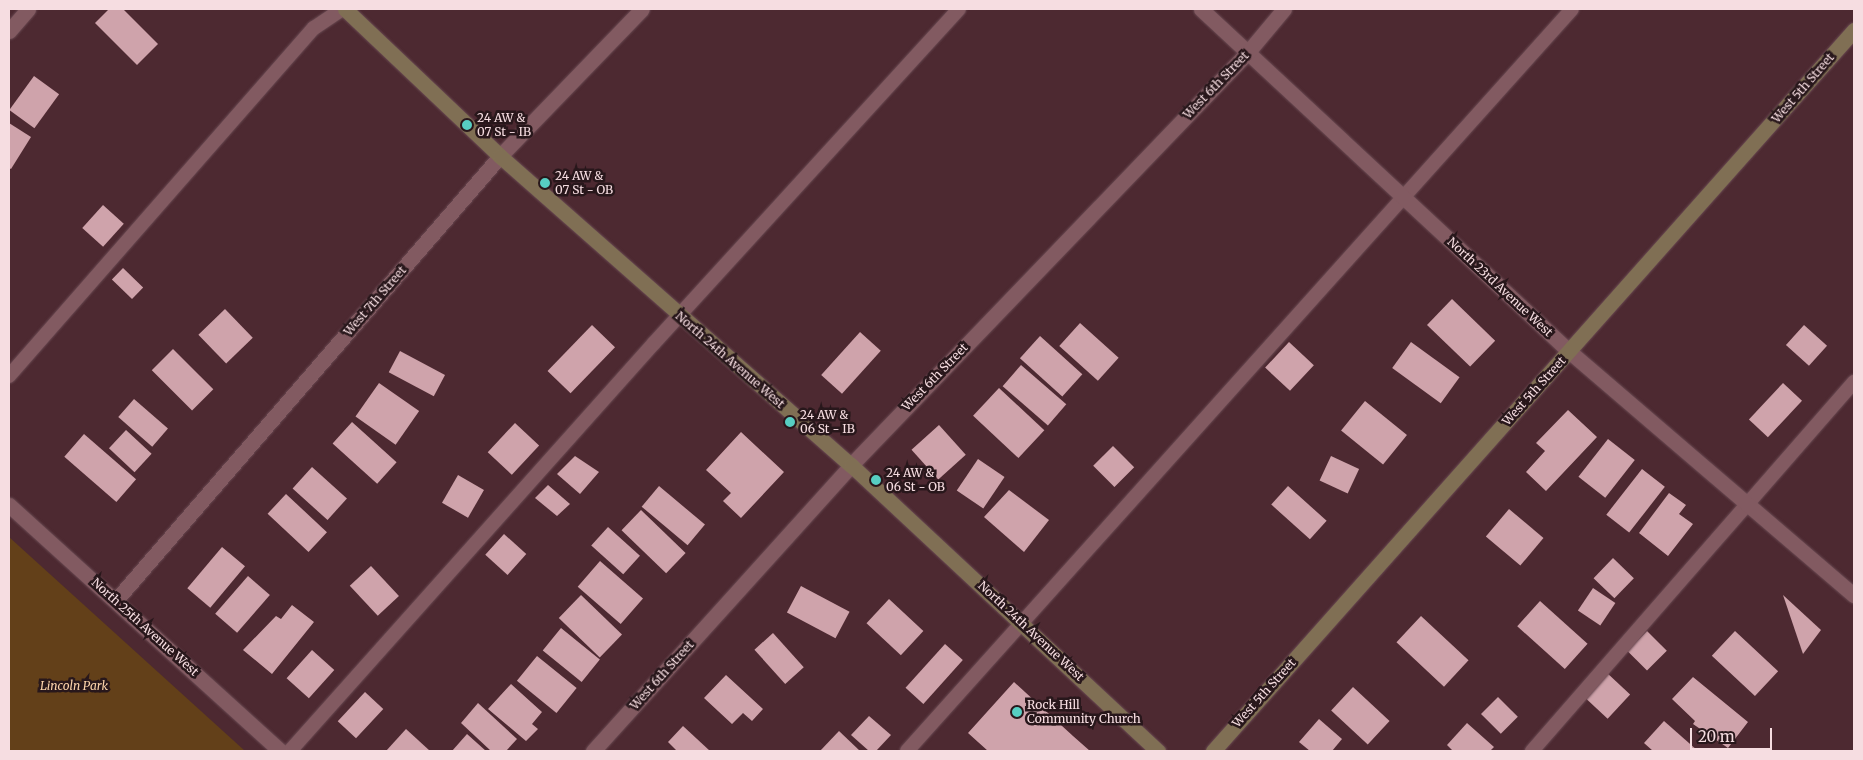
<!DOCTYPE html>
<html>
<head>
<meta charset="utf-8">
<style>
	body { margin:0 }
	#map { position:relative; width:1863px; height:760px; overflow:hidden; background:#4d2931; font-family:Merriweather,serif }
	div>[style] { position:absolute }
	.green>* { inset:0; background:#634019 }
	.building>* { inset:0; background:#cfa3ab; transform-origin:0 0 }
	.roads { filter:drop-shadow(0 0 1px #684951) drop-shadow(0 0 1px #684951) }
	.lane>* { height:14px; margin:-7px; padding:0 7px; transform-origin:7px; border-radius:7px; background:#825a61 }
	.street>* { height:15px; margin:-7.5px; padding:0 7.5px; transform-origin:7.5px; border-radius:7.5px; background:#825a61 }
	.secondary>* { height:15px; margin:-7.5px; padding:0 7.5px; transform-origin:7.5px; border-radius:7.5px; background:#806f54 }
	.dots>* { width:14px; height:14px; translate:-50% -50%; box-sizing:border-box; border:2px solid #28171b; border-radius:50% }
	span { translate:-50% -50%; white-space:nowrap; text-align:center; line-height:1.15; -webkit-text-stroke:5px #28171b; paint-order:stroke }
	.street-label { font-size:12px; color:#f6dde1 }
	.poi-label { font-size:12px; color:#f6dde1 }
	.left { translate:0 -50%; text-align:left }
	.park-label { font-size:12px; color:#fcd3aa; font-style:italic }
	.frame { position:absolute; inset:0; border:10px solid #f6dde1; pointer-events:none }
	.scale { position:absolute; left:1690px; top:728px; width:82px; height:22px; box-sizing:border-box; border:2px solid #f6dde1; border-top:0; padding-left:6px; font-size:15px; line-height:18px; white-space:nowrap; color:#f6dde1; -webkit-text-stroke:4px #28171b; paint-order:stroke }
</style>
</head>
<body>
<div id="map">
	<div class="green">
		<i style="clip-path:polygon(9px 537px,245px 751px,9px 751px)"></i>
	</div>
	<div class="building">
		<i style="clip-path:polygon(109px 9px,123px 9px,158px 44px,137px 65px,95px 23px)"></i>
		<i style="left:34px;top:76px;width:31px;height:42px;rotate:36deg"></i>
		<i style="clip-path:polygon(9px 123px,31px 137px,11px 169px,9px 168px)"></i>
		<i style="left:103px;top:205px;width:28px;height:31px;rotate:42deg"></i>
		<i style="left:123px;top:268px;width:28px;height:16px;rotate:44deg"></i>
		<i style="left:1452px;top:299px;width:60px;height:36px;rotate:44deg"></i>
		<i style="left:225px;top:309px;width:40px;height:37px;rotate:46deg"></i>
		<i style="left:1080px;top:323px;width:52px;height:31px;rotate:42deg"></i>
		<i style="left:592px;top:325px;width:32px;height:64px;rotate:44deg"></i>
		<i style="left:1804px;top:325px;width:31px;height:27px;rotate:42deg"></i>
		<i style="left:860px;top:332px;width:28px;height:58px;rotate:42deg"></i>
		<i style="left:1040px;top:336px;width:57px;height:30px;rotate:42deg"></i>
		<i style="left:1289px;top:342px;width:34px;height:35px;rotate:43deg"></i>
		<i style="left:1411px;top:342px;width:60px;height:32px;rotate:36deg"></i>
		<i style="left:173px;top:349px;width:57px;height:30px;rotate:45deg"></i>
		<i style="left:400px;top:351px;width:51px;height:24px;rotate:28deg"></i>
		<i style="left:1021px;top:365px;width:60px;height:28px;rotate:41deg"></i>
		<i style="left:379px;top:383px;width:49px;height:41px;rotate:35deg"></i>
		<i style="left:1783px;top:383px;width:26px;height:50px;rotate:43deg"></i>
		<i style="left:999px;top:388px;width:62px;height:38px;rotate:43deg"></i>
		<i style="left:134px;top:399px;width:45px;height:24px;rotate:41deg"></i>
		<i style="left:1365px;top:401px;width:54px;height:38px;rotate:39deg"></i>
		<i style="clip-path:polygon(1568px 410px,1597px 437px,1546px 491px,1526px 472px,1545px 451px,1536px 443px)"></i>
		<i style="left:352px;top:422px;width:60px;height:29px;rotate:42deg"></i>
		<i style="left:515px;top:423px;width:33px;height:40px;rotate:43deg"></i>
		<i style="left:939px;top:425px;width:40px;height:37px;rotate:48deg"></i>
		<i style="left:126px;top:430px;width:35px;height:25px;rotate:43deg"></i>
		<i style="clip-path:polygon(741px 432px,784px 472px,741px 518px,723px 501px,731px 493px,706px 470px)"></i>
		<i style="left:84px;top:434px;width:69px;height:30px;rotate:41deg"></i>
		<i style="left:1608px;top:439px;width:34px;height:48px;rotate:38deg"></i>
		<i style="left:1113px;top:446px;width:30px;height:28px;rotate:45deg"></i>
		<i style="clip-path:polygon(575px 456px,599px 472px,580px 494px,557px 474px)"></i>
		<i style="left:1331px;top:456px;width:31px;height:27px;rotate:25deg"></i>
		<i style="left:978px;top:459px;width:32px;height:38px;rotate:34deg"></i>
		<i style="left:312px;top:467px;width:47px;height:29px;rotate:42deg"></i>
		<i style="left:1642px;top:469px;width:29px;height:58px;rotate:38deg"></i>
		<i style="left:458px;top:475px;width:30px;height:32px;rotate:30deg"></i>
		<i style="clip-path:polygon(548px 485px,570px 504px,557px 516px,535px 498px)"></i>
		<i style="left:659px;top:486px;width:60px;height:27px;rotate:40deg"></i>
		<i style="left:1288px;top:486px;width:52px;height:25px;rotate:42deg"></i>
		<i style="clip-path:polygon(1009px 490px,1049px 520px,1024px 552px,984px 517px)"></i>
		<i style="clip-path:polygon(1669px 493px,1686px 505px,1679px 514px,1693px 524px,1668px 556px,1639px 533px)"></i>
		<i style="left:286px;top:494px;width:56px;height:27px;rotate:43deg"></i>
		<i style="left:1509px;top:509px;width:45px;height:36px;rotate:40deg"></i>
		<i style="left:641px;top:510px;width:62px;height:28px;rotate:44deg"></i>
		<i style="left:608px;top:527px;width:43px;height:25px;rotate:42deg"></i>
		<i style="left:504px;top:534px;width:30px;height:28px;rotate:42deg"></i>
		<i style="left:222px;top:547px;width:30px;height:54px;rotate:40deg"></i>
		<i style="left:1613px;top:558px;width:29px;height:28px;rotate:44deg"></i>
		<i style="left:600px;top:561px;width:57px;height:34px;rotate:41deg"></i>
		<i style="left:371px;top:566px;width:41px;height:29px;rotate:47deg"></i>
		<i style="left:248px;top:576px;width:29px;height:50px;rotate:41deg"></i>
		<i style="left:801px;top:586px;width:55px;height:30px;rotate:28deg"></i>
		<i style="left:1593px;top:588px;width:27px;height:27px;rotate:34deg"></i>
		<i style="left:581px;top:595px;width:57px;height:32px;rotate:44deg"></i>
		<i style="clip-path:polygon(1783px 595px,1821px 630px,1803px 654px)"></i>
		<i style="left:889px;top:599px;width:47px;height:33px;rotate:43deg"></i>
		<i style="left:1540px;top:601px;width:64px;height:34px;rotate:42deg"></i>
		<i style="clip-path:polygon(292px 605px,314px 622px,272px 674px,243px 650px,276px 616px,281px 619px)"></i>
		<i style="left:1421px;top:616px;width:65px;height:36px;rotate:43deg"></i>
		<i style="left:561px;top:628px;width:50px;height:29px;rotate:39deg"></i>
		<i style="left:1647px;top:631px;width:28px;height:28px;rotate:45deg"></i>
		<i style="left:1735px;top:631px;width:59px;height:34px;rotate:43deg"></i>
		<i style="left:773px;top:633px;width:46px;height:25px;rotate:48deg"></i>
		<i style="left:945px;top:644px;width:24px;height:59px;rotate:42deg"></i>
		<i style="left:312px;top:650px;width:30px;height:38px;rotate:42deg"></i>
		<i style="left:537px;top:656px;width:51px;height:32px;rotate:39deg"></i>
		<i style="left:1606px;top:672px;width:33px;height:33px;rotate:43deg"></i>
		<i style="clip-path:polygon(726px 675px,763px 709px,752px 721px,743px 713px,732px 724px,704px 698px)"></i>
		<i style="clip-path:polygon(1693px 677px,1748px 722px,1728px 748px,1693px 724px,1695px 721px,1672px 699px)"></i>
		<i style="clip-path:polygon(1014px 682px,1073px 736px,1090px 751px,988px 751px,968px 733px)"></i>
		<i style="clip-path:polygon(511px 684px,542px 712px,532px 724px,538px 729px,526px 741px,488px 709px)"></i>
		<i style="left:1353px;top:687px;width:50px;height:32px;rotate:43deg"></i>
		<i style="left:365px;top:692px;width:25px;height:40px;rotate:43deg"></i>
		<i style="left:1498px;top:697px;width:28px;height:24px;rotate:45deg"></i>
		<i style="clip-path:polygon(478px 703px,517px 739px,506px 751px,491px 751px,461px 723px)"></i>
		<i style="clip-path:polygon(869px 716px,891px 735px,876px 751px,869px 751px,851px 735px)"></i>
		<i style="clip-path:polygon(1319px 719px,1342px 739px,1332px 751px,1310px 751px,1299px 742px)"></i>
		<i style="clip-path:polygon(1664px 721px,1698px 751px,1653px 751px,1644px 743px)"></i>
		<i style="clip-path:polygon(1467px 723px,1494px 747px,1490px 751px,1453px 751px,1447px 745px)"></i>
		<i style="clip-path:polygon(683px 726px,710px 751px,677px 751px,668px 742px)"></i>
		<i style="clip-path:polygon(406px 729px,430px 751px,386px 751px)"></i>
		<i style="clip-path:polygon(839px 731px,860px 751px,820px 751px)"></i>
		<i style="clip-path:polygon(467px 734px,486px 751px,452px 751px)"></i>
	</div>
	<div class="roads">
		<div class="lane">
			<i style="left:9px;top:376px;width:463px;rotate:-48.8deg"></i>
			<i style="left:314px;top:28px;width:34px;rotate:-34deg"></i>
			<i style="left:290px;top:751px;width:547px;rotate:-48.26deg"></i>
			<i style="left:654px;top:343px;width:452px;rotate:-47.6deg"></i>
			<i style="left:907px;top:751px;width:996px;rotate:-48.13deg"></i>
			<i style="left:1532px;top:751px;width:490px;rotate:-48.9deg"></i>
		</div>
		<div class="street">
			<i style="left:1201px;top:9px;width:504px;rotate:42.91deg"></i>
			<i style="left:1570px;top:352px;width:374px;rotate:40.6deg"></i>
			<i style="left:9px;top:31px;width:29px;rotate:-49deg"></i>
			<i style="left:9px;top:505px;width:366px;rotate:42.2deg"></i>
			<i style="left:116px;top:600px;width:587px;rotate:-49.14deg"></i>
			<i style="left:500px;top:156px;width:204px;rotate:-46deg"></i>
			<i style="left:593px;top:751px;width:385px;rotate:-47.9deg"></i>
			<i style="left:851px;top:465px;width:573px;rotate:-46.13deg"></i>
			<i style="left:1248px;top:52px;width:56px;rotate:-50.1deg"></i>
		</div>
		<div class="secondary">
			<i style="left:345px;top:9px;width:214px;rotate:43.5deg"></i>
			<i style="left:500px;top:156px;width:468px;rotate:41.4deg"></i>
			<i style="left:851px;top:465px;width:420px;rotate:43deg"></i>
			<i style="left:1213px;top:751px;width:965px;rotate:-48.36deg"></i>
		</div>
	</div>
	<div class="dots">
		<i style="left:467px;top:125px;background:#57cec2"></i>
		<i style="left:545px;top:183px;background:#57cec2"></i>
		<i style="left:790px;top:422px;background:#57cec2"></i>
		<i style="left:876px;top:480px;background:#57cec2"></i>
		<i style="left:1017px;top:712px;background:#57cec2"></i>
	</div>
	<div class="street-label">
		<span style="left:1216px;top:85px;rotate:-46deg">West 6th Street</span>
		<span style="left:1803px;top:88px;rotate:-49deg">West 5th Street</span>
		<span style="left:1500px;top:287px;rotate:43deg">North 23rd Avenue West</span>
		<span style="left:375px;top:301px;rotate:-49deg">West 7th Street</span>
		<span style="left:730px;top:360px;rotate:41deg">North 24th Avenue West</span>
		<span style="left:935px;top:377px;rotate:-46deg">West 6th Street</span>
		<span style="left:1534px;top:391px;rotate:-48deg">West 5th Street</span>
		<span style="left:145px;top:627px;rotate:42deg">North 25th Avenue West</span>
		<span style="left:1031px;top:631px;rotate:43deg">North 24th Avenue West</span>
		<span style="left:662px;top:675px;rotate:-48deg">West 6th Street</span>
		<span style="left:1264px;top:693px;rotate:-48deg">West 5th Street</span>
	</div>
	<div class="poi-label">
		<span class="left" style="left:477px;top:125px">24 AW &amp;<br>07 St - IB</span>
		<span class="left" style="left:555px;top:183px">24 AW &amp;<br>07 St - OB</span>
		<span class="left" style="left:800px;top:422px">24 AW &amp;<br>06 St - IB</span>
		<span class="left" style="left:886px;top:480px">24 AW &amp;<br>06 St - OB</span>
		<span class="left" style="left:1027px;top:712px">Rock Hill<br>Community Church</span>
	</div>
	<div class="park-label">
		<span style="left:74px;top:686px">Lincoln Park</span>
	</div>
	<div class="frame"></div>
	<div class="scale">20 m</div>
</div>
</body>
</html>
